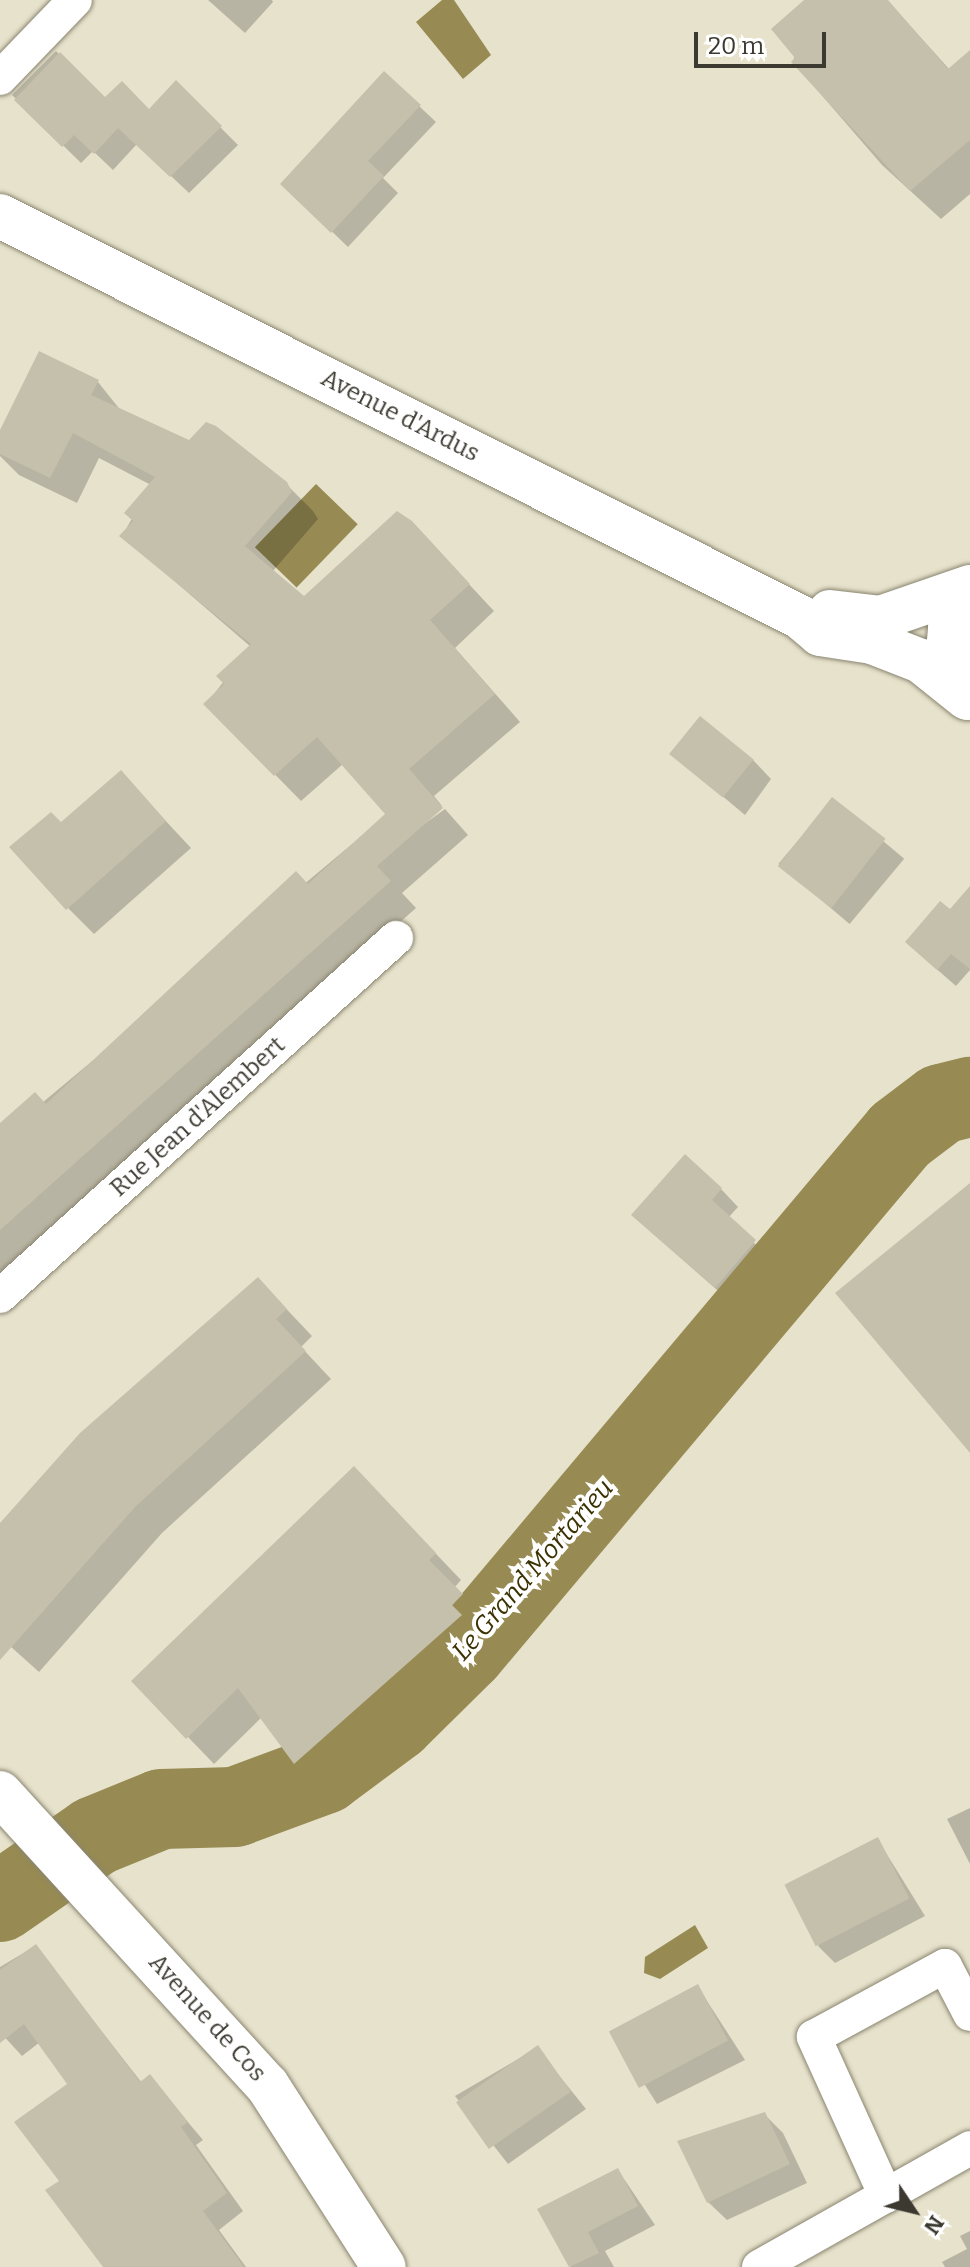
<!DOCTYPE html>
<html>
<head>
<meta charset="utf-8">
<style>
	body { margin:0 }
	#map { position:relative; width:970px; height:2267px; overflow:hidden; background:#e7e2cc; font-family:Bitter,serif }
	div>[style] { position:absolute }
	.water>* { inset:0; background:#978b53; transform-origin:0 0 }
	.shadow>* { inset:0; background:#0003; transform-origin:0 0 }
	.river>* { height:80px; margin:-40px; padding:0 40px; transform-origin:40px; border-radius:40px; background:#978b53 }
	.building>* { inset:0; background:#c5c0ab; transform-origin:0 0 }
	.roads { filter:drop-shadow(0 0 2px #898570) drop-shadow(0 0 2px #898570) }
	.street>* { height:34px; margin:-17px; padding:0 17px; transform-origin:17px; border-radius:17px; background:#fff }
	.secondary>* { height:44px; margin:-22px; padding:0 22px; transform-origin:22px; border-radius:22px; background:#fff }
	span { translate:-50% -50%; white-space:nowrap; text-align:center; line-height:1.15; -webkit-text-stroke:8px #fff; paint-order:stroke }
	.street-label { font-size:24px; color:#3b3930 }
	.water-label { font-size:26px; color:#3b3202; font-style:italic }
	.north { position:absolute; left:874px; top:2171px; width:80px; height:80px; -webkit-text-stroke:6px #fff; paint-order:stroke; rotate:125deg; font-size:22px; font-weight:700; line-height:32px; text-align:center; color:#3b3930 }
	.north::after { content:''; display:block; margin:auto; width:28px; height:36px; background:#3b3930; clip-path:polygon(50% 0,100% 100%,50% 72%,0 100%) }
	.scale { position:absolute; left:694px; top:32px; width:132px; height:36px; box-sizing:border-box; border:4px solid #3b3930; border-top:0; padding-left:10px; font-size:24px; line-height:28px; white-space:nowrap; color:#3b3930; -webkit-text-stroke:6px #fff; paint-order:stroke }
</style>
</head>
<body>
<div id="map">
	<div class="water">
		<i style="clip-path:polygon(442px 0,454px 0,491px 55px,463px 79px,416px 22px)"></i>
		<i style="left:316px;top:484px;width:58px;height:88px;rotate:44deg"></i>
		<i style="clip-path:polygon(695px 1925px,708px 1948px,660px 1979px,644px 1973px,645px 1957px)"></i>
	</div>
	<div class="shadow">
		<i style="clip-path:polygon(208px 0,272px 0,273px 2px,245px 33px)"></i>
		<i style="clip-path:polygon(807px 0,887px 0,950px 70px,970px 52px,970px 194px,941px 219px,882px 165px,793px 62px)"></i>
		<i style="clip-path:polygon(56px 51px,105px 100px,149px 112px,176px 83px,238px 145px,189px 193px,137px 144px,113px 170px,93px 151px,81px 163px,12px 95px)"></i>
		<i style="clip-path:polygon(384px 73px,436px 122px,383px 178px,398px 193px,348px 247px,283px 184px)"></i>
		<i style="clip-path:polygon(98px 382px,122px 412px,285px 483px,313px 511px,318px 519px,272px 572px,304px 599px,411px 522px,494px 611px,455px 648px,520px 722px,434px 796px,442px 806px,406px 837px,445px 809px,468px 835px,402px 893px,416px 908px,0 1279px,0 1138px,388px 814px,343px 764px,301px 801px,206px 704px,251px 647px,122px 536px,151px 485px,99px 458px,77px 503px,19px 475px,0 456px,0 435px)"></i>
		<i style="clip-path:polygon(672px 754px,753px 760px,771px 779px,745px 815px)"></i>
		<i style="clip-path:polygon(121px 773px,191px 848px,94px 934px,68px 908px,61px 824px)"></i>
		<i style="left:833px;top:799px;width:93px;height:85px;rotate:40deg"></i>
		<i style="clip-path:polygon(970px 889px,970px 970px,956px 986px,925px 959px)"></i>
		<i style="clip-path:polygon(721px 1189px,738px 1207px,728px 1218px,771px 1259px,733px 1304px,651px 1232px)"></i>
		<i style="clip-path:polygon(258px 1279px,312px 1336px,301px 1347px,331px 1379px,162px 1533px,39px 1672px,0 1637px,0 1526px)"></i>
		<i style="clip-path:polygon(380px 1495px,461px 1580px,454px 1588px,488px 1622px,477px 1633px,487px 1643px,322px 1789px,262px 1717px,214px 1764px,134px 1681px)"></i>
		<i style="clip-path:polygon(970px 1808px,970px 1864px,947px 1819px)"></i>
		<i style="clip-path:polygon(878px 1840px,925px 1916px,835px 1963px,818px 1946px)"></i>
		<i style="clip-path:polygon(35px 1946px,142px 2083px,150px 2077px,203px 2140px,196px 2145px,243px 2211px,219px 2230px,246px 2267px,107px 2267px,62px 2182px,70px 2085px,40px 2042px,22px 2056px,0 2032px,0 1967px)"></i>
		<i style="clip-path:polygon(698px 1987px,745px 2060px,657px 2104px,612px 2033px)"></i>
		<i style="clip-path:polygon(537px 2048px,586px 2109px,508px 2164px,455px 2096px)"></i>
		<i style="clip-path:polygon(764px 2114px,783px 2133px,807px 2183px,727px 2220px,708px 2202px,680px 2142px)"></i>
		<i style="clip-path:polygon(618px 2170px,655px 2225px,605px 2251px,614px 2267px,571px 2267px,540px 2210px)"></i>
		<i style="clip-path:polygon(970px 2231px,970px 2267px,945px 2267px,942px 2262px,967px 2249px,960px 2236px)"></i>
	</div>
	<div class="river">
		<i style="left:0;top:1902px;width:116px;rotate:-34.8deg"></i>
		<i style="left:95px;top:1836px;width:71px;rotate:-22.2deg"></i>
		<i style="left:161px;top:1809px;width:74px;rotate:-1.5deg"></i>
		<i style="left:235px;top:1807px;width:95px;rotate:-20.3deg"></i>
		<i style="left:324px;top:1774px;width:89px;rotate:-36.7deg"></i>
		<i style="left:395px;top:1721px;width:100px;rotate:-44.6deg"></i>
		<i style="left:466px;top:1651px;width:674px;rotate:-49.93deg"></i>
		<i style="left:900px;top:1135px;width:51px;rotate:-37.1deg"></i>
		<i style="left:941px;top:1104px;width:30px;rotate:-14deg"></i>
	</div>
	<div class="building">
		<i style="clip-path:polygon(804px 0,888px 0,948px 69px,970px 50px,970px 140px,910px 191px,791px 62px,795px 58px,771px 29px)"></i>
		<i style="clip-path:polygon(60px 52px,105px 97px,122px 81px,149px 109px,176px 80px,222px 126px,170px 177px,118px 128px,94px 154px,74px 135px,62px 147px,14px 100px)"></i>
		<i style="clip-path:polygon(384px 71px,421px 105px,368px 161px,384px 176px,331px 233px,280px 184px)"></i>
		<i style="clip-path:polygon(39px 351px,99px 380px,91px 395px,189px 440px,206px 422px,216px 426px,287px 482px,292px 492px,245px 546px,304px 596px,397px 511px,412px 521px,470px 584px,430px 620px,495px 694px,409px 769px,443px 808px,377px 866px,391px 881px,0 1230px,0 1123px,35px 1092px,46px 1104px,296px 871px,308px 884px,385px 814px,317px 737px,274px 776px,203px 704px,224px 684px,216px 676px,251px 644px,119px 536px,133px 521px,124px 513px,155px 477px,73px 433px,50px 478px,0 454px,0 430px)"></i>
		<i style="left:700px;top:716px;width:69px;height:49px;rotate:39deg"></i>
		<i style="clip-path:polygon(121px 770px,166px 821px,66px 910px,9px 847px,51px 812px,61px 822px)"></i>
		<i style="left:832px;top:797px;width:68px;height:88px;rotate:38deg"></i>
		<i style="clip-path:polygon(970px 886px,970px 969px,951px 954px,937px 970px,905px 942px,940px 901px,950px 909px)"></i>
		<i style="clip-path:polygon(685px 1154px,722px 1188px,712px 1200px,756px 1240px,715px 1288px,631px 1215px)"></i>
		<i style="clip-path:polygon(970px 1183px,970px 1453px,835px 1293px)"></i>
		<i style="clip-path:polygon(258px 1277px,287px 1309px,276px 1319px,306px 1351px,135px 1507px,0 1660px,0 1523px,80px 1433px)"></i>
		<i style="clip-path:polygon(354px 1466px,436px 1553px,429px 1560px,463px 1594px,452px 1605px,462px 1615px,294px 1764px,238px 1688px,186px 1739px,131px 1681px)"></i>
		<i style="left:878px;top:1837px;width:69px;height:105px;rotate:63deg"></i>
		<i style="clip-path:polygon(36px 1944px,140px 2082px,150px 2074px,188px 2122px,181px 2127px,227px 2193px,203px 2211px,244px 2267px,103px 2267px,45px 2190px,59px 2181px,14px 2122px,67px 2084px,24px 2024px,0 2043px,0 1970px)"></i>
		<i style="left:698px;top:1984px;width:64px;height:101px;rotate:62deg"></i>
		<i style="left:538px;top:2045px;width:57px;height:100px;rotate:55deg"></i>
		<i style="clip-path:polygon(765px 2112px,790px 2164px,707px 2203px,677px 2141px)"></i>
		<i style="clip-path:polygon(618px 2168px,638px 2206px,588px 2232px,599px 2253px,569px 2267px,537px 2209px)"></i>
	</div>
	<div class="roads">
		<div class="street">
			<i style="left:0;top:78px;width:108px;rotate:-46.1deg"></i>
			<i style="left:0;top:1296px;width:534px;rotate:-42.11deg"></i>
			<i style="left:886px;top:2196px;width:175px;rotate:-114.4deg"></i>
			<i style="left:814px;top:2037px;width:149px;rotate:-28.5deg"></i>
			<i style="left:945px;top:1966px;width:54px;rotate:62.5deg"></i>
			<i style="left:759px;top:2267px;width:242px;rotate:-29.4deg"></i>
		</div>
		<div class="secondary">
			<i style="left:0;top:216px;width:895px;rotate:26.62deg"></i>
			<i style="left:800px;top:617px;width:26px;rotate:40deg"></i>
			<i style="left:820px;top:634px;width:53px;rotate:8.7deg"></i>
			<i style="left:872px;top:642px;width:53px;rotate:21.2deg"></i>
			<i style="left:921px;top:661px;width:58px;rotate:38.7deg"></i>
			<i style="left:830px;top:612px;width:50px;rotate:6.8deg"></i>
			<i style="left:880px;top:618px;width:95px;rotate:-19deg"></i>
			<i style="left:968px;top:698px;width:50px;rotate:-113.5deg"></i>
			<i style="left:948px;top:652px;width:24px;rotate:-85deg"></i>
			<i style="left:950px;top:628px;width:42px;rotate:-61.6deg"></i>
			<i style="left:0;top:1793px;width:396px;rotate:47.6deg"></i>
			<i style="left:267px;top:2085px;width:216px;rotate:57.3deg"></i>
		</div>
	</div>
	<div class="street-label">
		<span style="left:400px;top:416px;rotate:27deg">Avenue d'Ardus</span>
		<span style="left:198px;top:1117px;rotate:-42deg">Rue Jean d'Alembert</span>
		<span style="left:207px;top:2018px;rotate:48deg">Avenue de Cos</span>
	</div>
	<div class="water-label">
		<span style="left:533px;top:1570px;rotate:-49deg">Le Grand Mortarieu</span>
	</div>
	<div class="north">N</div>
	<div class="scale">20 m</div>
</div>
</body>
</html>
